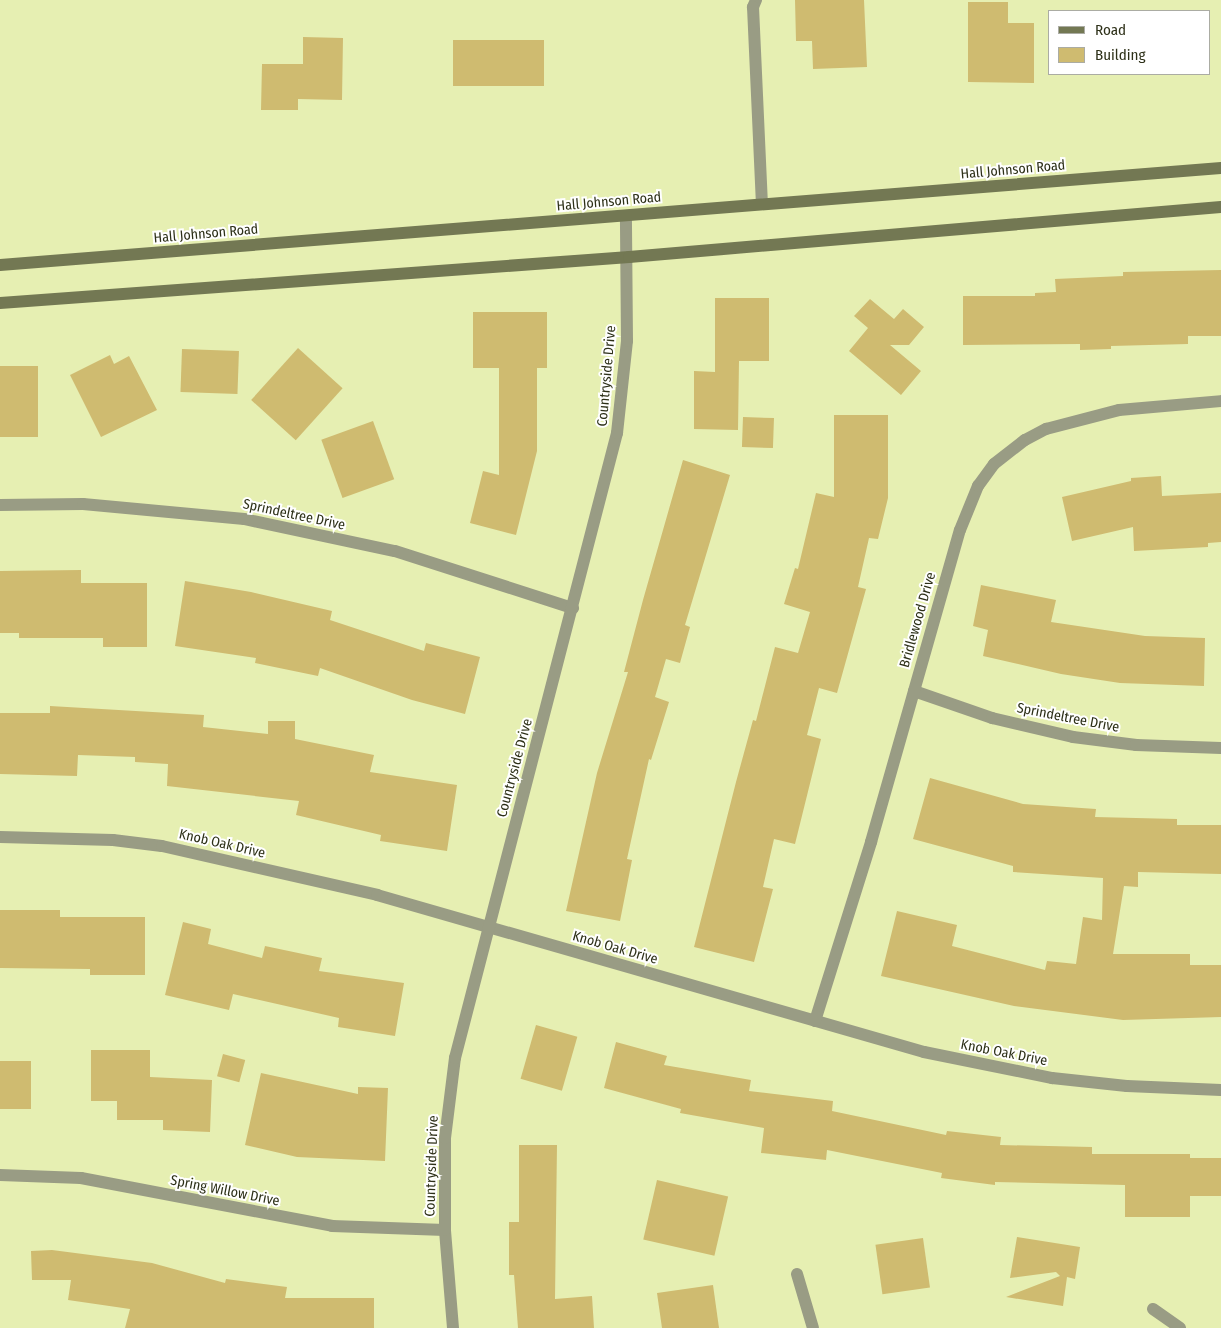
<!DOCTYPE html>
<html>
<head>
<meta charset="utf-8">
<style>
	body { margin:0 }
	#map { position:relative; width:1221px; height:1328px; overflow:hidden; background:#e6efb2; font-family:"Fira Sans Condensed",sans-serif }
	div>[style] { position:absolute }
	.building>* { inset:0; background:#cfbb70; transform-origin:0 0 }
	.service>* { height:12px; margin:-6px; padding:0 6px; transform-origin:6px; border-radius:6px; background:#999c84 }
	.minor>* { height:12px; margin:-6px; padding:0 6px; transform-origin:6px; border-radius:6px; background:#999c84 }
	.secondary>* { height:12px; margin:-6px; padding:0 6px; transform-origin:6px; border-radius:6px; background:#737853 }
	span { translate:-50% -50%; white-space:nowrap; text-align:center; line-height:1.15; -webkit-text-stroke:4px #fff; paint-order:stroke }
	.street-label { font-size:14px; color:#2d3018 }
	.legend { position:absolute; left:1048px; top:10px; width:162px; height:65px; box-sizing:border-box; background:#fff; border:1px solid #abaca3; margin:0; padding:6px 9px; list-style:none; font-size:15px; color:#2d3018 }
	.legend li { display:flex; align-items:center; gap:10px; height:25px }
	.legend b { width:25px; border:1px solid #abaca3 }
</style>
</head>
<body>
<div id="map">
	<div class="building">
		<i style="clip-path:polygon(795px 0,864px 0,867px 67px,813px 69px,812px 41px,796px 41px)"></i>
		<i style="clip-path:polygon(968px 2px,1008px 2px,1008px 23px,1034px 23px,1034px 83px,968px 82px)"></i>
		<i style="clip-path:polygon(303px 37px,343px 38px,342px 100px,298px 99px,298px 110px,261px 110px,262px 64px,303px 64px)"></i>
		<i style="left:453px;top:40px;width:91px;height:46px"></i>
		<i style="clip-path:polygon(1221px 270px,1221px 336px,1188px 336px,1188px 344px,1111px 346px,1111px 349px,1080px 350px,1080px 344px,963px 345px,963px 296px,1035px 296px,1035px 293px,1056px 292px,1055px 279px,1123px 276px,1123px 272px)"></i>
		<i style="clip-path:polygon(715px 298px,769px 298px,769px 361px,739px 361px,738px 430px,694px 429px,694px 371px,715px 372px)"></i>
		<i style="clip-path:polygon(870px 299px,894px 319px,903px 309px,924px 327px,909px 345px,890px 345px,921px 371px,901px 395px,849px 351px,868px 328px,854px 316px)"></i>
		<i style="clip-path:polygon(473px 312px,547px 312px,547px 368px,537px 368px,537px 451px,516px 535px,470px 523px,483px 471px,499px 475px,499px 368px,473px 368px)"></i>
		<i style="left:298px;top:348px;width:60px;height:70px;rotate:42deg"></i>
		<i style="left:182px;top:349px;width:57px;height:43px;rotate:2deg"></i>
		<i style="clip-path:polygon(110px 355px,114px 364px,129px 356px,157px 410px,101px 437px,70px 375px)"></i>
		<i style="left:0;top:366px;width:38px;height:71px"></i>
		<i style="clip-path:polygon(834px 415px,888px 415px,888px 498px,878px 539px,869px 538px,858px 587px,866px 589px,837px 693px,819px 688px,807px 735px,821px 739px,795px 844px,774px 839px,763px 887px,773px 889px,754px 962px,694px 947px,736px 782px,753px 720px,756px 721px,775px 647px,798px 653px,810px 612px,784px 604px,795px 568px,798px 569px,816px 493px,834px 497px)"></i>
		<i style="left:743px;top:417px;width:31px;height:30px;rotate:2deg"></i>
		<i style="left:373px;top:421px;width:62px;height:55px;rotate:70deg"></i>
		<i style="clip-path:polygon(683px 460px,730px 475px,685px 625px,690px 627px,680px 663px,666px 659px,655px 697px,669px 702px,651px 760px,649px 759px,627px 859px,632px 860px,620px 921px,566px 911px,597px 773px,628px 672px,624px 672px,643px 600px)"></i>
		<i style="clip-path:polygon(1161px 476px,1162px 496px,1221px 493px,1221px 542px,1208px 543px,1208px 547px,1134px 551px,1133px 527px,1072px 541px,1062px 497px,1131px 481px,1131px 478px)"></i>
		<i style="clip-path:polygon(81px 570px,81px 583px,147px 583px,147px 647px,103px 647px,103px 638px,19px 638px,19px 633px,0 633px,0 571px)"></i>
		<i style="clip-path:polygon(185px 581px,251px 592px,332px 611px,330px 620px,424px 651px,426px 643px,480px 657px,465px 714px,412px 700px,320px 668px,318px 676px,255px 663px,256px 658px,175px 646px)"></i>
		<i style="clip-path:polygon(981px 585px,1056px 600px,1051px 622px,1145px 636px,1205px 638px,1204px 686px,1120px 683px,1061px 674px,983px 656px,988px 630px,973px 626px)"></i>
		<i style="clip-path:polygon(50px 706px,204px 715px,203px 727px,268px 734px,268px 721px,295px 721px,295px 739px,374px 755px,370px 772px,457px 785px,447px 851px,380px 841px,381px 835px,296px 815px,299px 801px,167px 786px,168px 764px,135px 762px,135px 757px,78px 755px,77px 776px,0 774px,0 713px,50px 713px)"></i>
		<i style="clip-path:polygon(930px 778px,1023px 804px,1096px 809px,1095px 817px,1177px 819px,1177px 825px,1221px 825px,1221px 874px,1138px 872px,1138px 887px,1124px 886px,1113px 954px,1190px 954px,1190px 965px,1221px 965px,1221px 1017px,1123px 1020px,1014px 1006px,881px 976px,897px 911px,957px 925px,952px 946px,1045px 970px,1047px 961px,1076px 964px,1083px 917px,1102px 920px,1103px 878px,1013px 872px,1013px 866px,913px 839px)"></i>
		<i style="clip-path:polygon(0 910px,60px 910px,60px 917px,145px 917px,145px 975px,90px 975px,90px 969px,0 968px)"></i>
		<i style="clip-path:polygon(183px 922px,211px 929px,208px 944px,262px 958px,265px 946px,322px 958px,319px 971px,404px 983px,395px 1036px,338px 1027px,339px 1018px,233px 994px,229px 1010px,165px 995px)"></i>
		<i style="left:536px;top:1025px;width:43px;height:56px;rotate:16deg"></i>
		<i style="clip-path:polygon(616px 1042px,667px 1056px,664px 1065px,751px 1080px,749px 1091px,833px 1101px,832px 1111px,946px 1135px,947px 1131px,1001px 1137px,1000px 1145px,1092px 1147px,1092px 1154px,1190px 1154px,1190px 1158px,1221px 1158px,1221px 1196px,1190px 1196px,1190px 1217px,1125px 1217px,1125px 1185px,995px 1182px,995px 1185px,941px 1178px,942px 1173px,827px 1150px,826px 1160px,761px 1153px,764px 1128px,680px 1113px,681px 1109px,604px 1088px)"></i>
		<i style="clip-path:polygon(91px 1050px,150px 1050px,150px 1077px,212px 1080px,210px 1132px,163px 1130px,163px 1120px,117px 1120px,117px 1101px,91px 1101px)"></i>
		<i style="left:223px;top:1054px;width:23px;height:23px;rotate:15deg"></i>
		<i style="left:0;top:1061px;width:31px;height:48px"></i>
		<i style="clip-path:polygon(261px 1073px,358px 1094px,358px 1087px,388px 1088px,385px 1161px,297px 1157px,245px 1145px)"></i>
		<i style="clip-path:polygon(519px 1145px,557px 1145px,555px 1299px,592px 1296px,594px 1328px,518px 1328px,514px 1275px,509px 1275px,509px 1222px,519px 1222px)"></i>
		<i style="left:657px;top:1180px;width:73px;height:61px;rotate:13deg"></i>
		<i style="clip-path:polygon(1017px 1237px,1080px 1247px,1075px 1279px,1067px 1277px,1063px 1306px,1006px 1297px,1060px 1276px,1056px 1272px,1010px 1278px)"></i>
		<i style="left:923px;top:1238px;width:50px;height:48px;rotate:82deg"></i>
		<i style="clip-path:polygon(52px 1250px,152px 1263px,225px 1283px,226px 1279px,287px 1287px,285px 1298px,374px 1298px,374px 1328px,125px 1328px,130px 1309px,68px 1300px,71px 1280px,32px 1280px,31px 1251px)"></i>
		<i style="clip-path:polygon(713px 1285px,719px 1328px,662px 1328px,657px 1293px)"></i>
	</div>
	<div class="service">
		<i style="left:756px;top:0;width:8px;rotate:113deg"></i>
		<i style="left:753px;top:7px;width:196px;rotate:87.4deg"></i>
	</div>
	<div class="minor">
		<i style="left:0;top:505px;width:83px;rotate:-0.7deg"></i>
		<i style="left:83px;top:504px;width:162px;rotate:5.3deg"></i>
		<i style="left:244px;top:519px;width:154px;rotate:12deg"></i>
		<i style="left:395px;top:551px;width:187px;rotate:17.8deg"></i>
		<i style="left:914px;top:691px;width:83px;rotate:19.1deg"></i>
		<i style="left:992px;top:718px;width:83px;rotate:13.2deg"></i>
		<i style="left:1073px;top:737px;width:64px;rotate:7.2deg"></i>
		<i style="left:1136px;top:745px;width:85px;rotate:2deg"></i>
		<i style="left:0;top:837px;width:113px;rotate:1.5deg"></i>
		<i style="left:113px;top:840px;width:49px;rotate:7deg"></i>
		<i style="left:162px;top:846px;width:221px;rotate:12.8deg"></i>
		<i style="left:377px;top:895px;width:569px;rotate:16.01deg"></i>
		<i style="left:924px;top:1052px;width:131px;rotate:11.5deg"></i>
		<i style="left:1052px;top:1078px;width:75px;rotate:6.1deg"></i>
		<i style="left:1127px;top:1086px;width:94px;rotate:2.4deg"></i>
		<i style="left:815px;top:1021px;width:188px;rotate:-72.6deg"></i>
		<i style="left:871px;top:842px;width:324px;rotate:-74.1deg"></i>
		<i style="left:960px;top:530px;width:48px;rotate:-67.8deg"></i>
		<i style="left:978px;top:486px;width:27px;rotate:-54deg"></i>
		<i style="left:994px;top:464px;width:39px;rotate:-38deg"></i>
		<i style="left:1025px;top:440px;width:24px;rotate:-28deg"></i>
		<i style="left:1046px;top:429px;width:75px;rotate:-14.6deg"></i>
		<i style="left:1119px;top:410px;width:102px;rotate:-5deg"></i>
		<i style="left:0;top:1175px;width:81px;rotate:2.1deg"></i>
		<i style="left:81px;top:1178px;width:256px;rotate:10.8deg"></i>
		<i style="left:332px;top:1226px;width:113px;rotate:2deg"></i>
		<i style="left:797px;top:1274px;width:56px;rotate:73.5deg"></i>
		<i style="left:1153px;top:1309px;width:33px;rotate:35deg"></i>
		<i style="left:453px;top:1328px;width:98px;rotate:-94.7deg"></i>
		<i style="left:445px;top:1230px;width:92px;rotate:-90deg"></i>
		<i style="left:445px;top:1138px;width:81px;rotate:-82.9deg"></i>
		<i style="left:455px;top:1058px;width:646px;rotate:-75.47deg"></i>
		<i style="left:617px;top:433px;width:93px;rotate:-83.8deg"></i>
		<i style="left:627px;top:341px;width:125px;rotate:-90.5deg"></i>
	</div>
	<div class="secondary">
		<i style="left:0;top:265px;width:1225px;rotate:-4.54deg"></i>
		<i style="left:0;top:303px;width:631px;rotate:-4.18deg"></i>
		<i style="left:629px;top:257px;width:594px;rotate:-4.83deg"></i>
	</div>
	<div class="street-label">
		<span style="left:1013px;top:170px;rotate:-5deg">Hall Johnson Road</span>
		<span style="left:609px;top:202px;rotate:-5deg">Hall Johnson Road</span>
		<span style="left:206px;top:234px;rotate:-5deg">Hall Johnson Road</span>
		<span style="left:607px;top:376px;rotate:-85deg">Countryside Drive</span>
		<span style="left:294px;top:515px;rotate:12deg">Sprindeltree Drive</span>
		<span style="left:918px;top:620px;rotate:-74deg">Bridlewood Drive</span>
		<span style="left:1068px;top:718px;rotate:11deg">Sprindeltree Drive</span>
		<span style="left:515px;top:768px;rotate:-75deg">Countryside Drive</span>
		<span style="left:222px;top:844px;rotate:13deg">Knob Oak Drive</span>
		<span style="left:615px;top:948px;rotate:16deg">Knob Oak Drive</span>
		<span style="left:1004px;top:1053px;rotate:11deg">Knob Oak Drive</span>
		<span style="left:432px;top:1166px;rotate:-88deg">Countryside Drive</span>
		<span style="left:225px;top:1191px;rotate:11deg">Spring Willow Drive</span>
	</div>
	<ul class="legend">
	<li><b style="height:6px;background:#737853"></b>Road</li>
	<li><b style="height:14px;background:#cfbb70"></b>Building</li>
	</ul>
</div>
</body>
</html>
